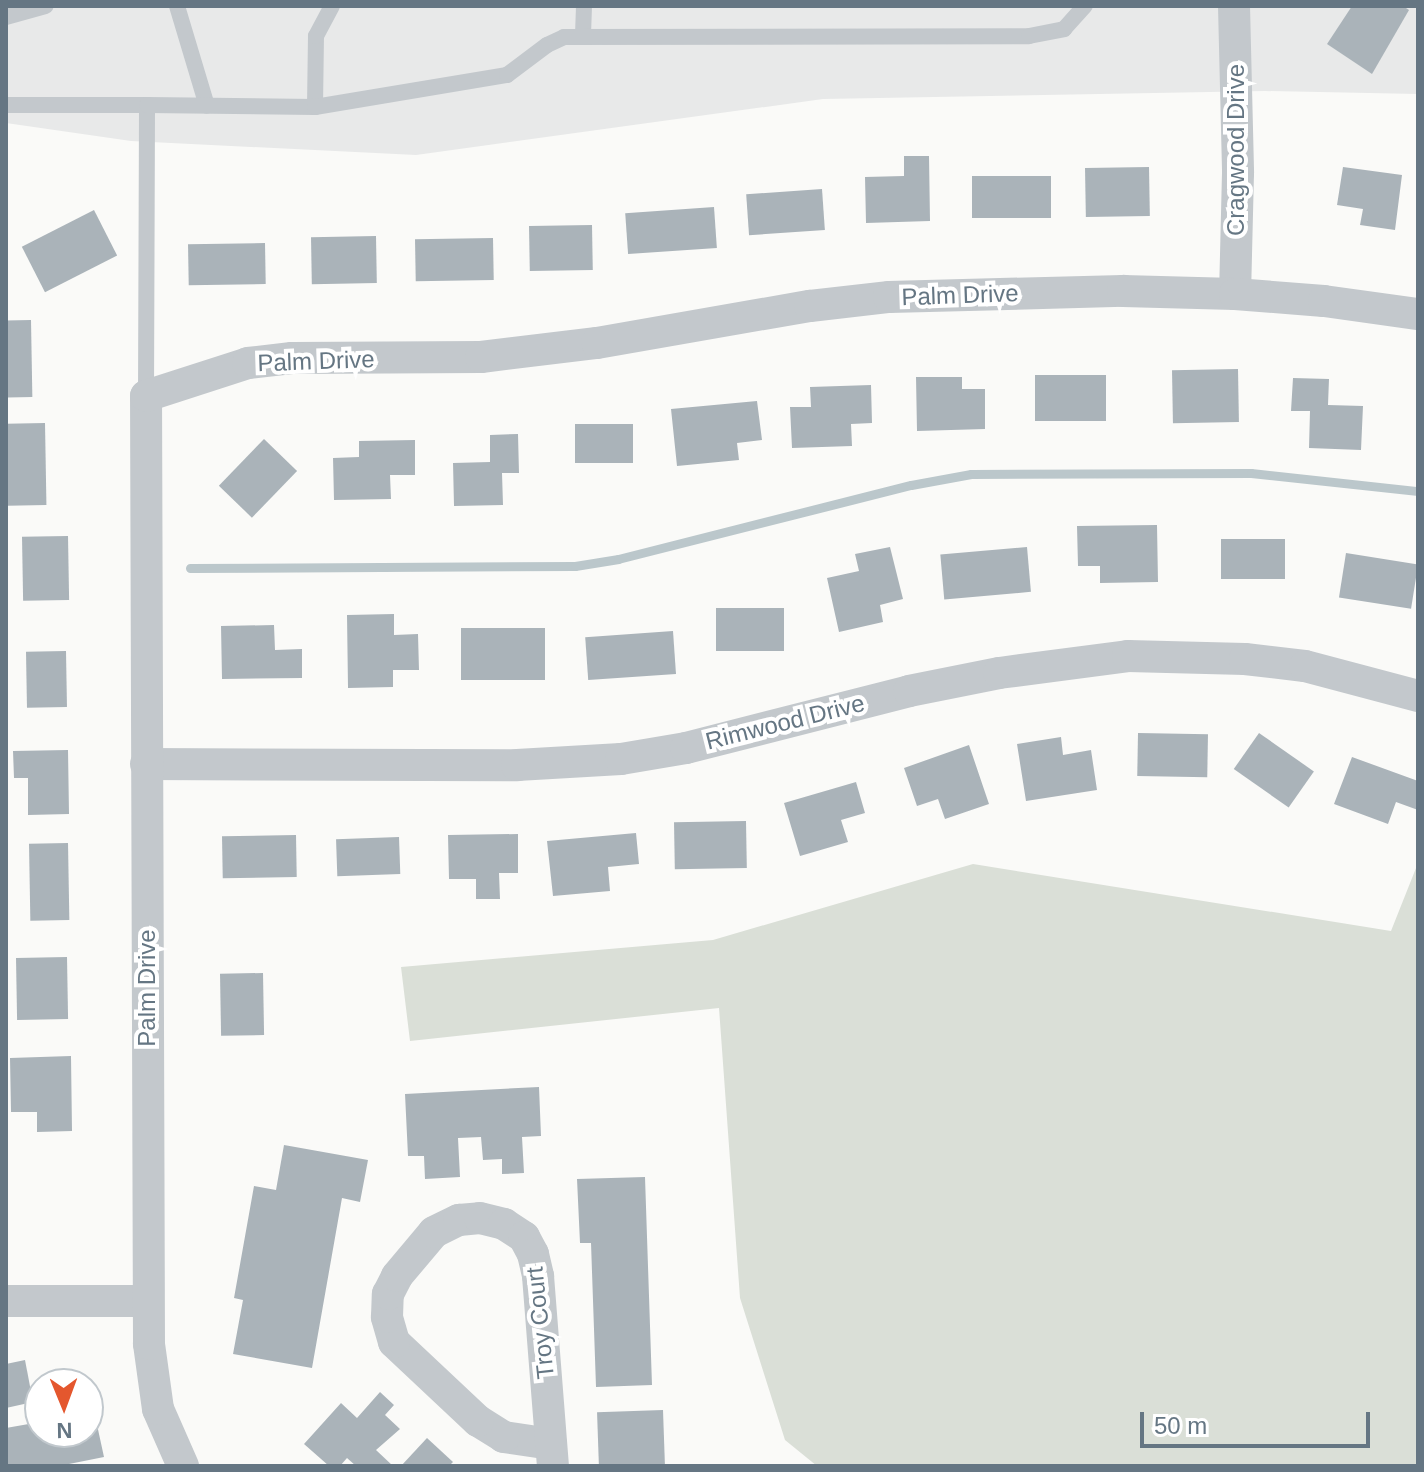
<!DOCTYPE html>
<html>
<head>
<meta charset="utf-8">
<style>
	body { margin:0 }
	#map { position:relative; width:1424px; height:1472px; overflow:hidden; background:#fafaf8; font-family:Arial,sans-serif }
	div>[style] { position:absolute }
	.built>* { inset:0; background:#e8e9e9 }
	.green>* { inset:0; background:#dadfd7 }
	.stream>* { height:9px; margin:-4.5px; padding:0 4.5px; transform-origin:4.5px; border-radius:4.5px; background:#bbc7cb }
	.building>* { inset:0; background:#aab3b9; transform-origin:0 0 }
	.service>* { height:16px; margin:-8px; padding:0 8px; transform-origin:8px; border-radius:8px; background:#c3c8cc }
	.minor>* { height:32px; margin:-16px; padding:0 16px; transform-origin:16px; border-radius:16px; background:#c3c8cc }
	span { translate:-50% -50%; white-space:nowrap; text-align:center; line-height:1.15; -webkit-text-stroke:8px #fff; paint-order:stroke }
	.street-label { font-size:24px; color:#657683 }
	.frame { position:absolute; inset:0; border:8px solid #657683; pointer-events:none }
	.north { position:absolute; left:24px; top:1368px; width:80px; height:80px; box-sizing:border-box; background:#fff; border:2px solid #c1c8cd; border-radius:50%; rotate:179deg; font-size:22px; font-weight:700; line-height:32px; text-align:center; color:#657683 }
	.north::after { content:''; display:block; margin:auto; width:28px; height:36px; background:#e4572e; clip-path:polygon(50% 0,100% 100%,50% 72%,0 100%) }
	.scale { position:absolute; left:1140px; top:1412px; width:230px; height:36px; box-sizing:border-box; border:4px solid #657683; border-top:0; padding-left:10px; font-size:24px; line-height:28px; white-space:nowrap; color:#657683; -webkit-text-stroke:6px #fff; paint-order:stroke }
</style>
</head>
<body>
<div id="map">
	<div class="built">
		<i style="clip-path:polygon(6px 6px,1418px 6px,1418px 94px,1265px 91px,823px 99px,416px 155px,131px 141px,6px 123px)"></i>
	</div>
	<div class="green">
		<i style="clip-path:polygon(1418px 863px,1418px 1466px,817px 1466px,785px 1440px,740px 1298px,719px 1008px,410px 1041px,401px 967px,713px 940px,973px 864px,1391px 931px)"></i>
	</div>
	<div class="stream">
		<i style="left:190px;top:568px;width:385px;rotate:-0.3deg"></i>
		<i style="left:575px;top:566px;width:44px;rotate:-9.2deg"></i>
		<i style="left:618px;top:559px;width:302px;rotate:-14.2deg"></i>
		<i style="left:911px;top:485px;width:61px;rotate:-10.4deg"></i>
		<i style="left:971px;top:474px;width:280px;rotate:-0.2deg"></i>
		<i style="left:1251px;top:473px;width:168px;rotate:6.2deg"></i>
	</div>
	<div class="building">
		<i style="clip-path:polygon(1352px 6px,1403px 6px,1409px 10px,1372px 74px,1327px 44px)"></i>
		<i style="clip-path:polygon(904px 156px,929px 156px,930px 221px,866px 223px,865px 177px,904px 176px)"></i>
		<i style="left:1149px;top:167px;width:49px;height:64px;rotate:89deg"></i>
		<i style="clip-path:polygon(1343px 167px,1402px 175px,1395px 230px,1360px 225px,1363px 209px,1337px 205px)"></i>
		<i style="left:1051px;top:176px;width:42px;height:79px;rotate:90deg"></i>
		<i style="left:822px;top:189px;width:41px;height:76px;rotate:86deg"></i>
		<i style="left:714px;top:207px;width:41px;height:89px;rotate:86deg"></i>
		<i style="left:94px;top:210px;width:51px;height:81px;rotate:63deg"></i>
		<i style="left:592px;top:225px;width:45px;height:63px;rotate:89deg"></i>
		<i style="left:376px;top:236px;width:47px;height:65px;rotate:89deg"></i>
		<i style="left:493px;top:238px;width:42px;height:78px;rotate:89deg"></i>
		<i style="left:265px;top:243px;width:41px;height:77px;rotate:89deg"></i>
		<i style="left:31px;top:320px;width:77px;height:25px;rotate:89deg"></i>
		<i style="left:1238px;top:369px;width:53px;height:66px;rotate:89deg"></i>
		<i style="left:1106px;top:375px;width:46px;height:71px;rotate:90deg"></i>
		<i style="clip-path:polygon(916px 377px,962px 377px,962px 389px,985px 389px,985px 429px,917px 431px)"></i>
		<i style="clip-path:polygon(1293px 378px,1329px 379px,1328px 405px,1363px 406px,1361px 450px,1309px 448px,1310px 411px,1291px 411px)"></i>
		<i style="clip-path:polygon(871px 385px,872px 423px,851px 424px,852px 446px,792px 448px,790px 407px,811px 407px,810px 387px)"></i>
		<i style="clip-path:polygon(757px 401px,762px 440px,737px 443px,739px 460px,677px 466px,671px 409px)"></i>
		<i style="left:45px;top:423px;width:82px;height:39px;rotate:89deg"></i>
		<i style="left:633px;top:424px;width:39px;height:58px;rotate:90deg"></i>
		<i style="clip-path:polygon(518px 434px,519px 473px,502px 473px,503px 505px,454px 506px,453px 463px,490px 462px,490px 435px)"></i>
		<i style="left:264px;top:439px;width:46px;height:65px;rotate:44deg"></i>
		<i style="clip-path:polygon(415px 440px,415px 475px,390px 475px,391px 499px,334px 500px,333px 458px,359px 457px,359px 441px)"></i>
		<i style="clip-path:polygon(1157px 525px,1158px 582px,1100px 583px,1100px 566px,1078px 566px,1077px 526px)"></i>
		<i style="left:68px;top:536px;width:64px;height:46px;rotate:89deg"></i>
		<i style="left:1221px;top:539px;width:64px;height:40px"></i>
		<i style="clip-path:polygon(890px 547px,903px 599px,880px 605px,883px 622px,839px 632px,827px 578px,859px 571px,855px 554px)"></i>
		<i style="left:1027px;top:547px;width:45px;height:87px;rotate:85deg"></i>
		<i style="left:1346px;top:553px;width:73px;height:45px;rotate:9deg"></i>
		<i style="left:784px;top:608px;width:43px;height:68px;rotate:90deg"></i>
		<i style="clip-path:polygon(394px 614px,394px 635px,418px 634px,419px 670px,393px 670px,393px 687px,348px 688px,347px 615px)"></i>
		<i style="clip-path:polygon(274px 625px,275px 650px,302px 649px,302px 678px,222px 679px,221px 626px)"></i>
		<i style="left:545px;top:628px;width:52px;height:84px;rotate:90deg"></i>
		<i style="left:673px;top:631px;width:43px;height:88px;rotate:86deg"></i>
		<i style="left:66px;top:651px;width:56px;height:40px;rotate:89deg"></i>
		<i style="left:1138px;top:733px;width:70px;height:43px;rotate:1deg"></i>
		<i style="left:1259px;top:733px;width:67px;height:44px;rotate:35deg"></i>
		<i style="clip-path:polygon(1061px 737px,1063px 755px,1091px 750px,1097px 790px,1026px 801px,1017px 744px)"></i>
		<i style="clip-path:polygon(969px 745px,989px 804px,945px 819px,938px 799px,917px 806px,904px 768px)"></i>
		<i style="clip-path:polygon(68px 750px,69px 814px,28px 815px,28px 778px,14px 778px,13px 751px)"></i>
		<i style="clip-path:polygon(1352px 757px,1418px 781px,1418px 810px,1396px 802px,1388px 824px,1334px 804px)"></i>
		<i style="clip-path:polygon(856px 782px,865px 813px,841px 820px,848px 842px,800px 856px,784px 803px)"></i>
		<i style="left:746px;top:821px;width:47px;height:72px;rotate:89deg"></i>
		<i style="clip-path:polygon(636px 833px,639px 864px,608px 867px,610px 891px,553px 896px,547px 841px)"></i>
		<i style="clip-path:polygon(518px 834px,518px 873px,499px 873px,500px 899px,476px 899px,476px 879px,449px 879px,448px 835px)"></i>
		<i style="left:296px;top:835px;width:42px;height:74px;rotate:89deg"></i>
		<i style="left:399px;top:837px;width:37px;height:63px;rotate:88deg"></i>
		<i style="left:68px;top:843px;width:77px;height:39px;rotate:89deg"></i>
		<i style="left:67px;top:957px;width:62px;height:51px;rotate:89deg"></i>
		<i style="left:263px;top:973px;width:62px;height:43px;rotate:89deg"></i>
		<i style="clip-path:polygon(71px 1056px,72px 1131px,37px 1132px,37px 1112px,11px 1112px,10px 1058px)"></i>
		<i style="clip-path:polygon(539px 1087px,541px 1136px,522px 1137px,524px 1173px,502px 1174px,502px 1159px,483px 1160px,481px 1137px,458px 1138px,460px 1177px,425px 1179px,424px 1156px,408px 1156px,405px 1094px)"></i>
		<i style="clip-path:polygon(284px 1145px,368px 1160px,360px 1202px,342px 1198px,312px 1368px,233px 1354px,243px 1300px,234px 1298px,254px 1186px,276px 1190px)"></i>
		<i style="clip-path:polygon(645px 1177px,652px 1385px,596px 1387px,591px 1243px,580px 1243px,577px 1179px)"></i>
		<i style="clip-path:polygon(25px 1360px,33px 1402px,6px 1408px,6px 1364px)"></i>
		<i style="clip-path:polygon(380px 1392px,394px 1405px,385px 1415px,400px 1429px,376px 1450px,393px 1466px,356px 1466px,347px 1458px,340px 1466px,329px 1466px,304px 1444px,341px 1403px,357px 1418px)"></i>
		<i style="left:663px;top:1410px;width:56px;height:66px;rotate:88deg"></i>
		<i style="clip-path:polygon(94px 1411px,104px 1457px,59px 1466px,6px 1466px,6px 1428px,40px 1422px,40px 1432px,88px 1432px,88px 1412px)"></i>
		<i style="clip-path:polygon(427px 1438px,453px 1462px,449px 1466px,401px 1466px)"></i>
	</div>
	<div class="service">
		<i style="left:177px;top:6px;width:104px;rotate:73.3deg"></i>
		<i style="left:6px;top:17px;width:41px;rotate:-15.4deg"></i>
		<i style="left:583px;top:35px;width:29px;rotate:-88deg"></i>
		<i style="left:6px;top:105px;width:141px"></i>
		<i style="left:315px;top:107px;width:71px;rotate:-89.2deg"></i>
		<i style="left:316px;top:36px;width:34px;rotate:-62deg"></i>
		<i style="left:146px;top:396px;width:291px;rotate:-89.8deg"></i>
		<i style="left:147px;top:105px;width:168px;rotate:0.7deg"></i>
		<i style="left:315px;top:107px;width:195px;rotate:-9.5deg"></i>
		<i style="left:507px;top:75px;width:50px;rotate:-36.9deg"></i>
		<i style="left:547px;top:45px;width:19px;rotate:-25deg"></i>
		<i style="left:564px;top:37px;width:465px;rotate:-0.1deg"></i>
		<i style="left:1029px;top:36px;width:36px;rotate:-11deg"></i>
		<i style="left:1064px;top:29px;width:31px;rotate:-48deg"></i>
	</div>
	<div class="minor">
		<i style="left:1234px;top:6px;width:167px;rotate:88.6deg"></i>
		<i style="left:1238px;top:173px;width:121px;rotate:91.4deg"></i>
		<i style="left:146px;top:764px;width:371px;rotate:0.2deg"></i>
		<i style="left:517px;top:765px;width:104px;rotate:-3.3deg"></i>
		<i style="left:621px;top:759px;width:66px;rotate:-9.6deg"></i>
		<i style="left:686px;top:748px;width:230px;rotate:-14.3deg"></i>
		<i style="left:909px;top:691px;width:92px;rotate:-11.3deg"></i>
		<i style="left:999px;top:673px;width:130px;rotate:-7.5deg"></i>
		<i style="left:1128px;top:656px;width:117px;rotate:1.5deg"></i>
		<i style="left:1245px;top:659px;width:60px;rotate:6.7deg"></i>
		<i style="left:1305px;top:666px;width:117px;rotate:14.9deg"></i>
		<i style="left:6px;top:1301px;width:142px"></i>
		<i style="left:551px;top:1444px;width:48px;rotate:-171.5deg"></i>
		<i style="left:504px;top:1437px;width:31px;rotate:-148deg"></i>
		<i style="left:478px;top:1421px;width:115px;rotate:-136.8deg"></i>
		<i style="left:394px;top:1342px;width:26px;rotate:-106deg"></i>
		<i style="left:387px;top:1317px;width:23px;rotate:-88deg"></i>
		<i style="left:388px;top:1294px;width:20px;rotate:-63deg"></i>
		<i style="left:397px;top:1276px;width:57px;rotate:-49.9deg"></i>
		<i style="left:434px;top:1232px;width:28px;rotate:-26deg"></i>
		<i style="left:459px;top:1220px;width:21px;rotate:-5deg"></i>
		<i style="left:480px;top:1218px;width:25px;rotate:14deg"></i>
		<i style="left:504px;top:1224px;width:24px;rotate:33deg"></i>
		<i style="left:524px;top:1237px;width:19px;rotate:62deg"></i>
		<i style="left:533px;top:1254px;width:23px;rotate:77deg"></i>
		<i style="left:538px;top:1276px;width:191px;rotate:85.5deg"></i>
		<i style="left:183px;top:1466px;width:62px;rotate:-113.7deg"></i>
		<i style="left:158px;top:1409px;width:66px;rotate:-97.9deg"></i>
		<i style="left:149px;top:1344px;width:948px;rotate:-90.18deg"></i>
		<i style="left:146px;top:396px;width:107px;rotate:-17.9deg"></i>
		<i style="left:248px;top:363px;width:44px;rotate:-6.5deg"></i>
		<i style="left:292px;top:358px;width:189px;rotate:-0.3deg"></i>
		<i style="left:481px;top:357px;width:117px;rotate:-6.9deg"></i>
		<i style="left:597px;top:343px;width:216px;rotate:-9.9deg"></i>
		<i style="left:810px;top:306px;width:80px;rotate:-6.5deg"></i>
		<i style="left:889px;top:297px;width:234px;rotate:-1.5deg"></i>
		<i style="left:1123px;top:291px;width:112px;rotate:1.5deg"></i>
		<i style="left:1235px;top:294px;width:89px;rotate:4.5deg"></i>
		<i style="left:1324px;top:301px;width:95px;rotate:7.9deg"></i>
	</div>
	<div class="street-label">
		<span style="left:1236px;top:150px;rotate:-90deg">Cragwood Drive</span>
		<span style="left:960px;top:295px;rotate:-2deg">Palm Drive</span>
		<span style="left:316px;top:361px;rotate:-2deg">Palm Drive</span>
		<span style="left:785px;top:722px;rotate:-14deg">Rimwood Drive</span>
		<span style="left:147px;top:988px;rotate:-90deg">Palm Drive</span>
		<span style="left:540px;top:1323px;rotate:-96deg">Troy Court</span>
	</div>
	<div class="frame"></div>
	<div class="north">N</div>
	<div class="scale">50 m</div>
</div>
</body>
</html>
